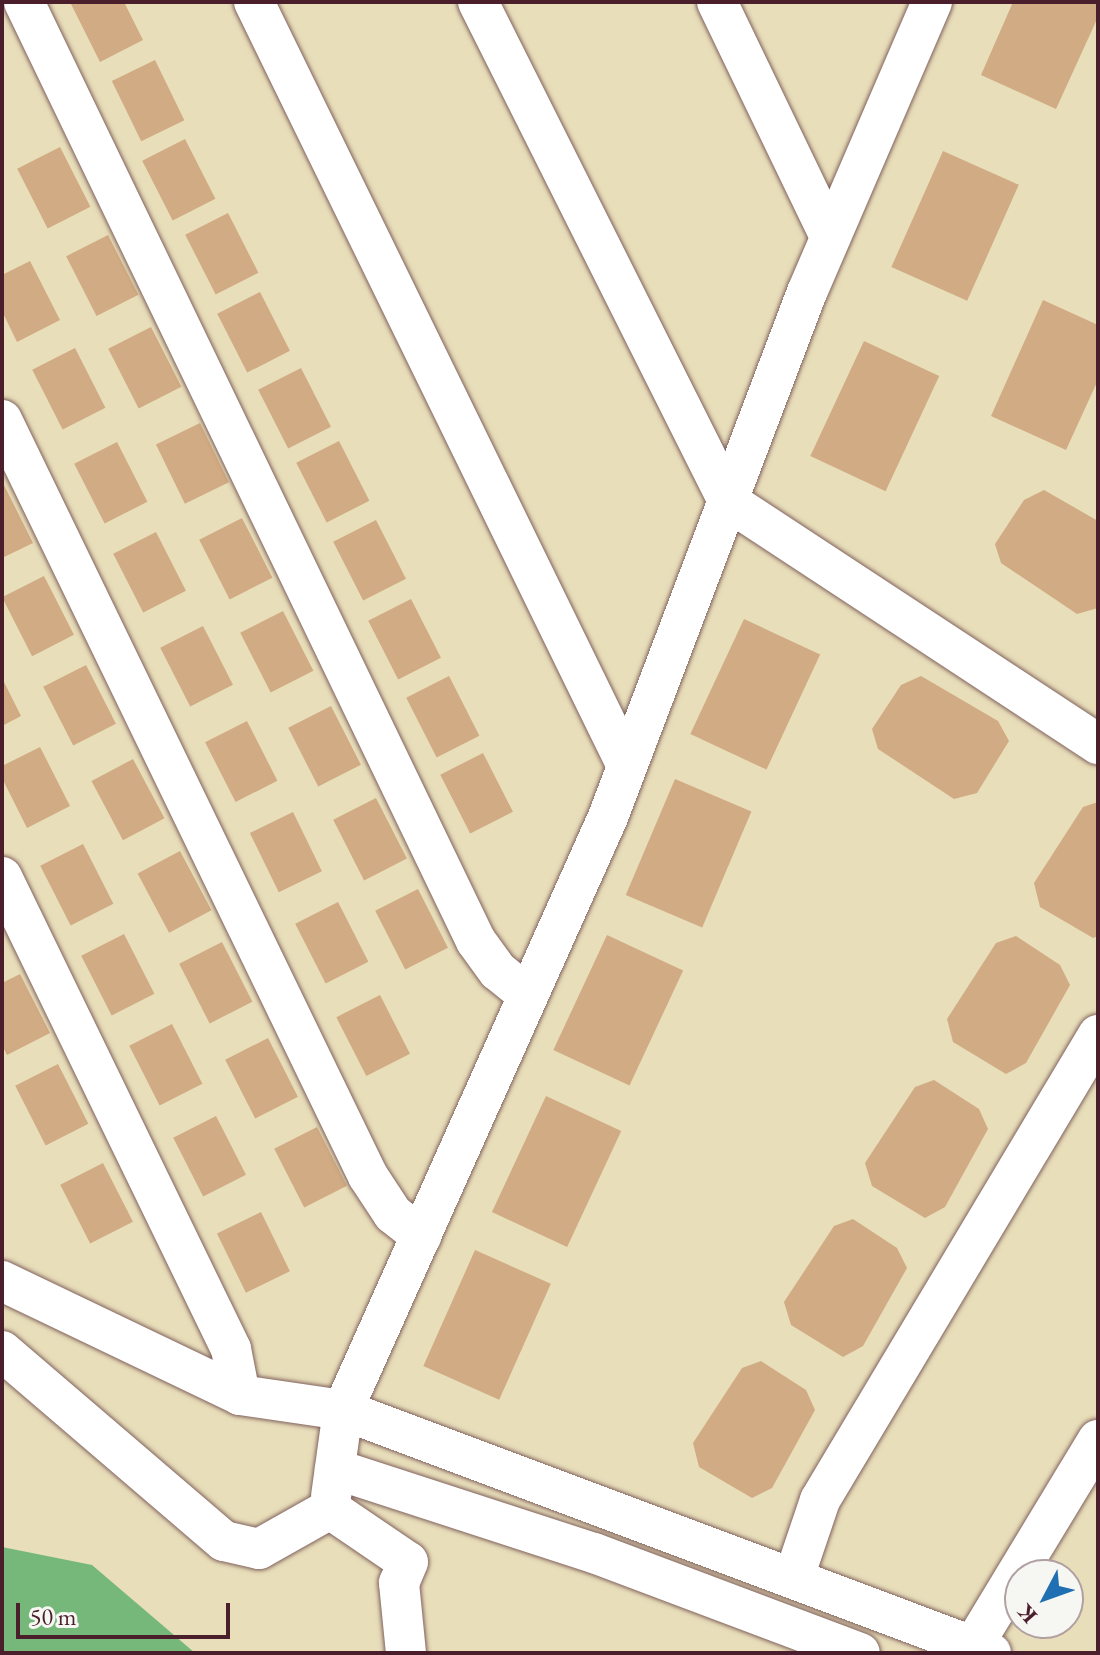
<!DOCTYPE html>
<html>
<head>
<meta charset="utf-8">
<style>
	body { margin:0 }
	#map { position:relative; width:1100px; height:1655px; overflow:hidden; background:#e8deba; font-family:"EB Garamond",serif }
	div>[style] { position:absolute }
	.forest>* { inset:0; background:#76b87a }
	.building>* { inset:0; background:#d1ab83; transform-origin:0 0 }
	.roads { filter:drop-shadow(0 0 2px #81625d) drop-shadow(0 0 2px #81625d) }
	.minor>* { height:40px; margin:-20px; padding:0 20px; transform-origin:20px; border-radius:20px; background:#fff }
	span { translate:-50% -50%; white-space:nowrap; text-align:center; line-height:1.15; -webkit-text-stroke:6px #f6f6f2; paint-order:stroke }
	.frame { position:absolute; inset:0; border:4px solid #4a1f2b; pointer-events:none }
	.north { position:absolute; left:1004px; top:1559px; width:80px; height:80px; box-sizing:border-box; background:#f6f6f2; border:2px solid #b1a0a2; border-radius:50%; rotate:229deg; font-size:22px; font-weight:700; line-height:32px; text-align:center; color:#4a1f2b }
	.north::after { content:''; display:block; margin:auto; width:28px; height:36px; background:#1f6fb2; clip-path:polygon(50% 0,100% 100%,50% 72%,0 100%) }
	.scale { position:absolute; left:16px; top:1603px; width:214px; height:36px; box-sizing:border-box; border:4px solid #4a1f2b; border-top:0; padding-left:10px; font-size:24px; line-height:28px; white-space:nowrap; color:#4a1f2b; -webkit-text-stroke:6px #f6f6f2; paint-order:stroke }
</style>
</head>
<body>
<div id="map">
	<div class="forest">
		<i style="clip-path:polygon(2px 1547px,92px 1565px,195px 1653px,2px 1653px)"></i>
	</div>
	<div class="building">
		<i style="clip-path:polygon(70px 2px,124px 2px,143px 40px,100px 62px)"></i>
		<i style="clip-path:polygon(1013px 2px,1098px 2px,1098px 17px,1056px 109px,981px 75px)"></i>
		<i style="left:155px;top:60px;width:67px;height:48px;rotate:64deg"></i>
		<i style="left:185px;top:139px;width:67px;height:48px;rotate:63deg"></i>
		<i style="left:60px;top:147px;width:67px;height:48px;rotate:63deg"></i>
		<i style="left:943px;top:151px;width:83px;height:127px;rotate:24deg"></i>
		<i style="left:228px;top:213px;width:67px;height:48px;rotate:63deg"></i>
		<i style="left:108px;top:235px;width:67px;height:47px;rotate:63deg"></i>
		<i style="clip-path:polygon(30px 261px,60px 320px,17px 342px,2px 311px,2px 275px)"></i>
		<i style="left:260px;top:292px;width:66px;height:48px;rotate:63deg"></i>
		<i style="clip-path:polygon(1043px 300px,1098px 325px,1098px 380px,1066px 450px,991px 416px)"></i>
		<i style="left:151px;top:327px;width:67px;height:48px;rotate:63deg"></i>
		<i style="left:864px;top:341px;width:83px;height:127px;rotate:25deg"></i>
		<i style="left:75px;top:348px;width:67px;height:48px;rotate:63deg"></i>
		<i style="left:301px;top:368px;width:66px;height:48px;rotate:63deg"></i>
		<i style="left:200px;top:423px;width:66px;height:49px;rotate:64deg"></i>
		<i style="left:339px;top:441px;width:67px;height:48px;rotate:63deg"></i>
		<i style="left:117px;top:442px;width:67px;height:48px;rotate:63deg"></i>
		<i style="clip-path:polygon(2px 481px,33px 543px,2px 558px)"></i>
		<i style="clip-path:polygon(1044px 490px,1098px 521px,1098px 608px,1077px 614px,1001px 563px,995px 544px,1024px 500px)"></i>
		<i style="left:242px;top:518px;width:67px;height:48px;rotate:63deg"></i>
		<i style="left:376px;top:520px;width:66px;height:48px;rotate:63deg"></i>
		<i style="left:156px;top:532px;width:66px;height:48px;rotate:63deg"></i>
		<i style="left:44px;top:576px;width:66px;height:47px;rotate:63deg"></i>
		<i style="left:411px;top:599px;width:66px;height:48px;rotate:63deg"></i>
		<i style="left:283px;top:611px;width:67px;height:48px;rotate:63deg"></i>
		<i style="left:744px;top:619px;width:84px;height:127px;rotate:25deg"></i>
		<i style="left:203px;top:626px;width:66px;height:48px;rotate:63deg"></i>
		<i style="left:86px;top:665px;width:66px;height:48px;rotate:63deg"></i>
		<i style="left:449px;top:676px;width:67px;height:48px;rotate:63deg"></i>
		<i style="clip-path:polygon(921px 676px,998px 721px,1009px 741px,977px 793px,954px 799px,878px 749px,872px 729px,901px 685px)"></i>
		<i style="clip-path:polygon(2px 678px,21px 716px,2px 726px)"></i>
		<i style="left:331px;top:706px;width:66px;height:48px;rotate:63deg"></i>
		<i style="left:247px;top:721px;width:67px;height:47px;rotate:63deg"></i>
		<i style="clip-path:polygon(40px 747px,70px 806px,27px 828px,2px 778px,2px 766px)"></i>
		<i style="left:483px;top:753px;width:66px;height:48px;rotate:63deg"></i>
		<i style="left:133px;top:759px;width:67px;height:47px;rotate:62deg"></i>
		<i style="left:675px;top:779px;width:83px;height:126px;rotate:23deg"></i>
		<i style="left:376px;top:798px;width:68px;height:48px;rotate:63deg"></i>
		<i style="clip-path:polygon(1098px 802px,1098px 936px,1093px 938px,1040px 907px,1034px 883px,1083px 807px)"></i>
		<i style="left:293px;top:812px;width:66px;height:48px;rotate:64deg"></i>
		<i style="left:83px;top:844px;width:67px;height:48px;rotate:63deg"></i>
		<i style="left:180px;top:851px;width:67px;height:48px;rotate:62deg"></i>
		<i style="left:418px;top:889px;width:66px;height:48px;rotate:63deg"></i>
		<i style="left:338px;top:902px;width:67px;height:48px;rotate:63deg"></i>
		<i style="left:124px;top:934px;width:67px;height:48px;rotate:63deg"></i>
		<i style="left:607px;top:935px;width:84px;height:127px;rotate:25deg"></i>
		<i style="clip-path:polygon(1016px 936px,1060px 965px,1070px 985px,1026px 1063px,1006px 1074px,953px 1042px,947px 1019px,996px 943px)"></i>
		<i style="left:222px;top:942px;width:67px;height:48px;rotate:63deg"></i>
		<i style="clip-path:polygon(20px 974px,50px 1033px,7px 1055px,2px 1045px,2px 983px)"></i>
		<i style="left:380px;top:995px;width:66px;height:49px;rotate:63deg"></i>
		<i style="left:172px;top:1024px;width:67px;height:48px;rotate:63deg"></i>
		<i style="left:268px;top:1038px;width:66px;height:48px;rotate:63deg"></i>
		<i style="left:58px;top:1064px;width:67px;height:48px;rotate:63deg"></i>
		<i style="clip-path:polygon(934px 1080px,979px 1109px,988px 1129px,945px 1207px,925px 1218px,872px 1186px,865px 1163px,915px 1087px)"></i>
		<i style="left:546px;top:1096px;width:83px;height:128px;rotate:25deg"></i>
		<i style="left:216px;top:1116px;width:66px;height:48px;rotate:63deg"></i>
		<i style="left:317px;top:1127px;width:66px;height:48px;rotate:63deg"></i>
		<i style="left:103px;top:1163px;width:66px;height:48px;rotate:63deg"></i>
		<i style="left:261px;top:1212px;width:66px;height:49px;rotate:64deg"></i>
		<i style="clip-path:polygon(853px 1219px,897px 1248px,907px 1268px,863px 1346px,843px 1357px,791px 1325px,784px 1302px,834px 1226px)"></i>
		<i style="left:475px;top:1250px;width:83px;height:127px;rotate:24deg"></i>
		<i style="clip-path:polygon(761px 1361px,806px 1390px,815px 1410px,772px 1488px,752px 1498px,699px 1467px,693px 1443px,742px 1368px)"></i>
	</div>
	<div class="roads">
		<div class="minor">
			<i style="left:24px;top:2px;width:1042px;rotate:64.3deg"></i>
			<i style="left:476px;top:941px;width:37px;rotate:54deg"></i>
			<i style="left:498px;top:971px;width:38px;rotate:39deg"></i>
			<i style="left:254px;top:2px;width:850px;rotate:63.98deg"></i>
			<i style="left:478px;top:2px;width:558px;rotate:63.39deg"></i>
			<i style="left:728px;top:501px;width:443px;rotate:33.3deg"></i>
			<i style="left:717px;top:2px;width:261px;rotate:64.3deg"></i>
			<i style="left:932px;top:2px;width:316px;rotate:113.3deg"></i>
			<i style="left:807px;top:292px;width:561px;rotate:110.76deg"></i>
			<i style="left:608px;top:817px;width:650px;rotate:114.08deg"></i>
			<i style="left:343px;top:1410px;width:692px;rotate:20.56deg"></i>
			<i style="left:2px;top:420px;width:840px;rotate:64.17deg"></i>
			<i style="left:368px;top:1176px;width:45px;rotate:56.7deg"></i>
			<i style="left:393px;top:1214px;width:36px;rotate:38deg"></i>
			<i style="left:2px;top:877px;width:525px;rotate:64.12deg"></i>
			<i style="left:231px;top:1349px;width:47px;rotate:78.9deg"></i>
			<i style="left:2px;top:1281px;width:264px;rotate:25.6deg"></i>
			<i style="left:240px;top:1395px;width:104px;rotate:8.3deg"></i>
			<i style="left:343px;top:1410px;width:87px;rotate:97.9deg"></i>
			<i style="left:2px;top:1351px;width:292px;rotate:40.6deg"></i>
			<i style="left:224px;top:1541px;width:36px;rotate:13deg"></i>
			<i style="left:259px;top:1549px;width:81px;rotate:-29.4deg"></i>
			<i style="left:330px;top:1509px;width:94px;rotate:34.2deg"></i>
			<i style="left:408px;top:1562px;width:23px;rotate:113deg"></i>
			<i style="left:399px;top:1583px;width:70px;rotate:84.3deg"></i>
			<i style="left:335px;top:1469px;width:272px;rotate:18deg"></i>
			<i style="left:594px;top:1553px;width:284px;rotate:20.6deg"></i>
			<i style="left:794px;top:1577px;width:81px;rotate:-71.3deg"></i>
			<i style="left:820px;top:1500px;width:542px;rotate:-59.13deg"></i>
			<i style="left:973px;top:1646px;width:241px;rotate:-58.8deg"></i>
		</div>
	</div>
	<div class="frame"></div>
	<div class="north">K</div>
	<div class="scale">50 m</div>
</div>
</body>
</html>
